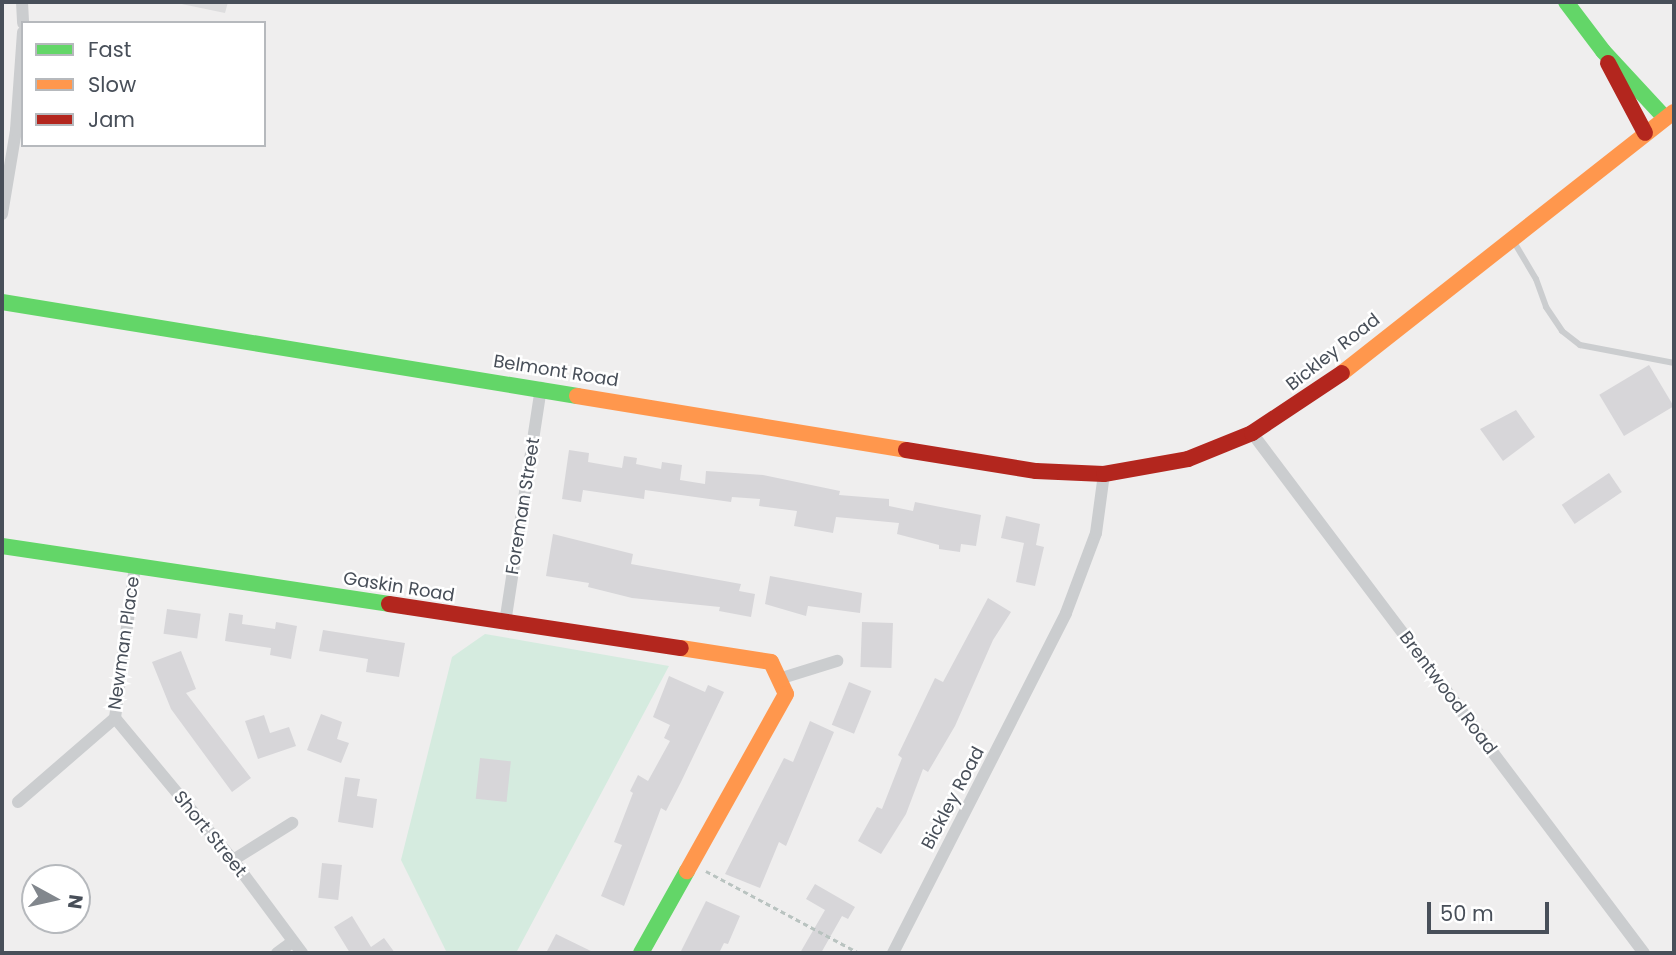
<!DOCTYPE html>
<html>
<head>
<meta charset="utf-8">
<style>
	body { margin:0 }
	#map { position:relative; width:1676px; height:955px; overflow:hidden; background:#efeeee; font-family:Poppins,sans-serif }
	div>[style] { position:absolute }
	.education>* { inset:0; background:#ddddde }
	.green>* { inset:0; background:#d5ebdf }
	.building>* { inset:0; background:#d7d6d9; transform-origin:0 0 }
	.path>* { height:2.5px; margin-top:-1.25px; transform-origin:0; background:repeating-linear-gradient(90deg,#b9c3c0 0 5px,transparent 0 8.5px) }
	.lane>* { height:6px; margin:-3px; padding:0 3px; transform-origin:3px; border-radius:3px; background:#cbcdcf }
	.street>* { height:12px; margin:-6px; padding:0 6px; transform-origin:6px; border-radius:6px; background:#cbcdcf }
	.fast>* { height:16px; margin:-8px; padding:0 8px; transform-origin:8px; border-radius:8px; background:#63d668 }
	.slow>* { height:16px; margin:-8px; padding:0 8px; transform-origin:8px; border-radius:8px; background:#ff974d }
	.jam>* { height:16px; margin:-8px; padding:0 8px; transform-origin:8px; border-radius:8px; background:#b3261e }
	span { translate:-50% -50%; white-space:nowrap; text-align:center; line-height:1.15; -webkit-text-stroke:5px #fff; paint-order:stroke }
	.street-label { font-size:18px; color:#484f59 }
	.frame { position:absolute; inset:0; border:4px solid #484f59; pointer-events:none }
	.legend { position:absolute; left:21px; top:21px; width:245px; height:126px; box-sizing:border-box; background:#fff; border:2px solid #b6b9bd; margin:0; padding:9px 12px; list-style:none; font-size:21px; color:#484f59 }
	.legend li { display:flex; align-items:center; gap:14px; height:35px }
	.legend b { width:35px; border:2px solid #b6b9bd }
	.north { position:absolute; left:21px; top:864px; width:70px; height:70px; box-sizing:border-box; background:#fff; border:2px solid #b6b9bd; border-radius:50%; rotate:98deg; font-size:19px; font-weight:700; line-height:28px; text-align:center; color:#484f59 }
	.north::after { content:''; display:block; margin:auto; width:24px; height:32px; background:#82878d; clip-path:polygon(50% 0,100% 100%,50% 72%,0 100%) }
	.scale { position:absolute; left:1427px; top:902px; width:122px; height:32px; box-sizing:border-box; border:4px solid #484f59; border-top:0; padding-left:9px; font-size:21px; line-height:24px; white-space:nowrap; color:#484f59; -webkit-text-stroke:5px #fff; paint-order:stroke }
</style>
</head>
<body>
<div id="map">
	<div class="education">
		<i style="clip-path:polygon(172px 2px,228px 2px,225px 13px)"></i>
	</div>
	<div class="green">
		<i style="clip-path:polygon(485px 634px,669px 666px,516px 953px,447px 953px,401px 860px,452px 657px)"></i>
	</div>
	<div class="building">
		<i style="left:1649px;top:365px;width:48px;height:58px;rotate:59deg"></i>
		<i style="clip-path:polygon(1516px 410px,1535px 437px,1503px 461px,1480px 429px)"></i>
		<i style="clip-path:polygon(569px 450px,589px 453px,588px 462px,622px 468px,624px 456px,637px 458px,636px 464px,661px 469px,662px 462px,682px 465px,680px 480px,705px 484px,706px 471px,763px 475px,840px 491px,839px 495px,889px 499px,889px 506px,913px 511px,915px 502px,981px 515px,976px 546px,961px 544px,960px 552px,939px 549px,939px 545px,897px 534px,899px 523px,836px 517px,833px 533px,794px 526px,797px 511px,759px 506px,760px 499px,732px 497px,731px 502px,645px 490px,644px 499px,583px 490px,581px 502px,562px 499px)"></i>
		<i style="left:1609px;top:473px;width:23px;height:57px;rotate:56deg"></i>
		<i style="clip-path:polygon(1006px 516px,1040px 524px,1036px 545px,1044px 547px,1035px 586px,1016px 582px,1024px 543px,1001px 538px)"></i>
		<i style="clip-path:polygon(553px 534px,633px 554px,631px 564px,741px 584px,739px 591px,755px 594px,751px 617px,719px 611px,720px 607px,632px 598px,588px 587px,589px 583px,546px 576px)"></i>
		<i style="clip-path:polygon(770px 576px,862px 593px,860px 613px,808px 606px,806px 616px,765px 604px)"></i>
		<i style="clip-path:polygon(988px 598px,1011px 612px,993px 640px,955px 726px,928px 772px,923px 769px,906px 814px,881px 854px,858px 841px,877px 807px,882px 809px,902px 758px,898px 755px,935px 678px,943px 682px)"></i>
		<i style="left:167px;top:609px;width:34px;height:25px;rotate:8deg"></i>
		<i style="clip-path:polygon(229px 613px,243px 615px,242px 624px,275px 629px,276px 622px,297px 626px,291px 659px,270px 655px,271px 648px,225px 641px)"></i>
		<i style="left:862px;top:622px;width:31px;height:45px;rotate:2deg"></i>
		<i style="clip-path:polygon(323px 630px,405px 643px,399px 677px,366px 672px,368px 659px,319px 651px)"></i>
		<i style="clip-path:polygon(181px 651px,196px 689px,186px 693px,251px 778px,232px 792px,171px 709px,152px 662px)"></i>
		<i style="clip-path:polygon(669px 676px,705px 692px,708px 685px,724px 692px,681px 782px,666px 811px,661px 808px,624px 906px,601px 896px,622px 845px,614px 842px,633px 793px,630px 791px,638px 775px,648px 781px,670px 741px,664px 738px,670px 725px,653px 717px)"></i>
		<i style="left:849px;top:682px;width:24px;height:46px;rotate:22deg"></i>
		<i style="clip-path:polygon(321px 714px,342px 722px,337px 739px,349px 743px,341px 763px,307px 750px)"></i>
		<i style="clip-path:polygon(264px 715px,270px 733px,289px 727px,296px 746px,258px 759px,245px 721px)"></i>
		<i style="clip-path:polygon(810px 721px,834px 732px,786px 846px,779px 842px,760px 888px,725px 874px,784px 758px,793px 762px)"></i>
		<i style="left:480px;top:758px;width:31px;height:41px;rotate:6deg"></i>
		<i style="clip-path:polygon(345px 777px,360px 779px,357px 796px,377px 799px,373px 828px,338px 822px)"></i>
		<i style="left:322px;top:863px;width:20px;height:35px;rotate:6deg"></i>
		<i style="clip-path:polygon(815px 884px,855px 907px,848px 919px,842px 916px,821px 953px,800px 953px,825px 910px,806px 899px)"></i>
		<i style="clip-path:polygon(706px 901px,740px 916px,728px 944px,724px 943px,719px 953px,680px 953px)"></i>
		<i style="clip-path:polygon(352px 916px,371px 947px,384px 938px,395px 953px,350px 953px,334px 927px)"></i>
		<i style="clip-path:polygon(556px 934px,595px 953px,546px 953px)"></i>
	</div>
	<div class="path">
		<i style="left:706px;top:871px;width:174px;rotate:28.2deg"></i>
	</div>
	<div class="lane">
		<i style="left:1514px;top:242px;width:43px;rotate:59.3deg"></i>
		<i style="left:1536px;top:279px;width:30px;rotate:70deg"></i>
		<i style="left:1546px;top:307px;width:29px;rotate:56deg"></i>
		<i style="left:1562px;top:331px;width:23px;rotate:38deg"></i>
		<i style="left:1580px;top:345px;width:96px;rotate:10.8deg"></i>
	</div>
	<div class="street">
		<i style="left:22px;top:2px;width:21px;rotate:87deg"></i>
		<i style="left:2px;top:214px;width:85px;rotate:-80.5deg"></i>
		<i style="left:16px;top:130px;width:98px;rotate:-85.9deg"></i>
		<i style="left:1252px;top:433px;width:651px;rotate:52.99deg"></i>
		<i style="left:505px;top:623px;width:238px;rotate:-81.3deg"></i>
		<i style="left:782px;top:678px;width:58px;rotate:-17.2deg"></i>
		<i style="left:115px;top:718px;width:185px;rotate:50.3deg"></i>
		<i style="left:233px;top:860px;width:116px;rotate:53.4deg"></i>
		<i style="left:18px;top:802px;width:128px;rotate:-40.9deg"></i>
		<i style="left:115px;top:718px;width:152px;rotate:-82.5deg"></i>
		<i style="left:233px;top:860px;width:70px;rotate:-32.1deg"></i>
		<i style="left:277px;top:953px;width:19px;rotate:-36deg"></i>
		<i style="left:893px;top:953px;width:381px;rotate:-63deg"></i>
		<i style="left:1066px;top:613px;width:85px;rotate:-69.4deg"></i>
		<i style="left:1096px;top:533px;width:60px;rotate:-82.3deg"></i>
	</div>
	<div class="fast">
		<i style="left:1566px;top:2px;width:61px;rotate:52.9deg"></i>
		<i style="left:1603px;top:51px;width:91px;rotate:47.2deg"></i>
		<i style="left:2px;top:302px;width:583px;rotate:9.28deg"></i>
		<i style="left:2px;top:546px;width:391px;rotate:8.5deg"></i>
		<i style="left:641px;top:953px;width:94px;rotate:-60.7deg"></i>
	</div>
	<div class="slow">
		<i style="left:1342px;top:373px;width:422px;rotate:-38.2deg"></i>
		<i style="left:577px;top:396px;width:333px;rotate:9.3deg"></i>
		<i style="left:681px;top:648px;width:91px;rotate:8.8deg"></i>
		<i style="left:771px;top:662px;width:35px;rotate:65deg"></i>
		<i style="left:786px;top:694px;width:203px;rotate:119.2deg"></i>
	</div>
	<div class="jam">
		<i style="left:1608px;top:63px;width:79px;rotate:62.1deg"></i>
		<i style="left:906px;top:450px;width:132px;rotate:9.2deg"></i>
		<i style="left:1036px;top:471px;width:68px;rotate:2.5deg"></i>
		<i style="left:1104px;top:474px;width:85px;rotate:-10.1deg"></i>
		<i style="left:1188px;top:459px;width:69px;rotate:-22.1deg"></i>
		<i style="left:1252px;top:433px;width:108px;rotate:-33.7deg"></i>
		<i style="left:389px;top:604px;width:295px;rotate:8.6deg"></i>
	</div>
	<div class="street-label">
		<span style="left:1333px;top:352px;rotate:-38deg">Bickley Road</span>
		<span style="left:556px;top:371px;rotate:9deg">Belmont Road</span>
		<span style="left:523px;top:506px;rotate:-81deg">Foreman Street</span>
		<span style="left:399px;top:587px;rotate:9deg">Gaskin Road</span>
		<span style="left:124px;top:643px;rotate:-82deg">Newman Place</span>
		<span style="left:1448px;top:693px;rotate:53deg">Brentwood Road</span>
		<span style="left:953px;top:798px;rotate:-62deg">Bickley Road</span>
		<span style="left:210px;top:834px;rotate:51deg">Short Street</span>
	</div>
	<div class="frame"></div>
	<ul class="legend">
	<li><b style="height:9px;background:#63d668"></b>Fast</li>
	<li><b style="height:9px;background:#ff974d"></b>Slow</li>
	<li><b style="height:9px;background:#b3261e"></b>Jam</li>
	</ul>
	<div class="north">N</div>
	<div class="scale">50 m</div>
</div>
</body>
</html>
